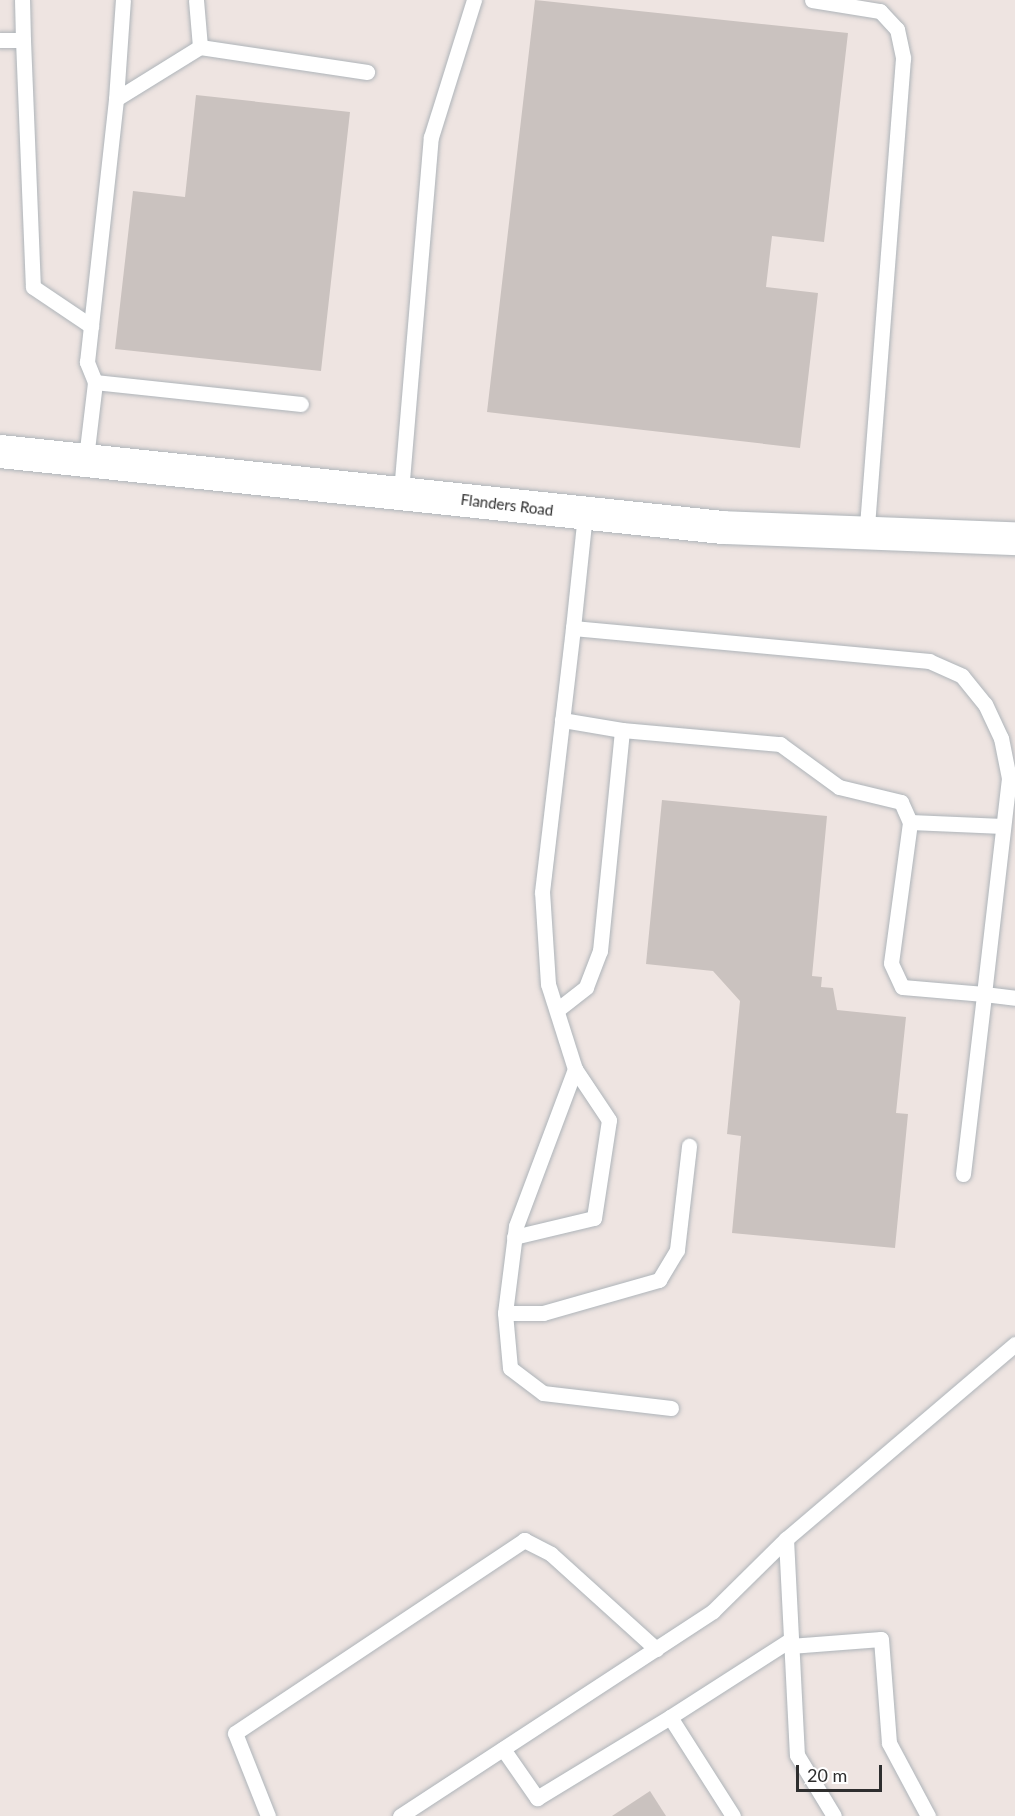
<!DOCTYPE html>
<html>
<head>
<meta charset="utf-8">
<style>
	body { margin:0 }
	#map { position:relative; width:1015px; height:1816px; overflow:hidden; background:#eee4e1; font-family:Lato,sans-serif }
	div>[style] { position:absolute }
	.building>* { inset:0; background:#cac2bf }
	.roads { filter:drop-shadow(0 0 2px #aeb4b9) drop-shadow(0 0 2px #aeb4b9) }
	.service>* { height:15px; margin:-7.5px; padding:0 7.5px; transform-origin:7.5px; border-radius:7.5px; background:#fff }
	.secondary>* { height:33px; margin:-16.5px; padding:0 16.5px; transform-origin:16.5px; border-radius:16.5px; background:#fff }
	span { translate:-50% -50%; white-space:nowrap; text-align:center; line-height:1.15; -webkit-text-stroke:5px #fff; paint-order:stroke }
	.street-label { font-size:15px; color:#2e2e2e }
	.scale { position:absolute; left:796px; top:1765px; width:86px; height:27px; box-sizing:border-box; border:3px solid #2e2e2e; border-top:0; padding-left:8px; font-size:18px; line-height:21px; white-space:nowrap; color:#2e2e2e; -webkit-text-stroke:4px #fff; paint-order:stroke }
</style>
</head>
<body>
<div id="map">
	<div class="building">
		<i style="clip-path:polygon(535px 0,848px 33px,824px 242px,772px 236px,766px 287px,818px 293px,800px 448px,487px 412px)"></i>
		<i style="clip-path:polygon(196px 95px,350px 112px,321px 371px,115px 349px,133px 191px,185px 197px)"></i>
		<i style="clip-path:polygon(662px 800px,827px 816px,812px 976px,822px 977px,821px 987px,833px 988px,837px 1010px,906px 1017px,896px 1113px,908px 1114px,895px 1248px,732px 1233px,741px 1136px,727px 1134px,740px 1001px,713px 971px,646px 964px)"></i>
		<i style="clip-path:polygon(650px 1791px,666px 1816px,612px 1816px)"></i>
	</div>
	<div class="roads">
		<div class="service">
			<i style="left:196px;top:0;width:47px;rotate:85.1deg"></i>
			<i style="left:812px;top:0;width:69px;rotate:9.2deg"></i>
			<i style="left:880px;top:11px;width:25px;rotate:47deg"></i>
			<i style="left:897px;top:29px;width:30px;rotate:78deg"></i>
			<i style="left:903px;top:58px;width:477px;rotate:94.4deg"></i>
			<i style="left:0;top:40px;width:23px"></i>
			<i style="left:23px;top:40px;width:40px;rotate:-91.4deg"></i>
			<i style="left:23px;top:40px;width:247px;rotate:87.7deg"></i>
			<i style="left:33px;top:287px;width:70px;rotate:33.9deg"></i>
			<i style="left:116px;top:99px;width:99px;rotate:-86deg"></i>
			<i style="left:95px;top:382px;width:207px;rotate:6.1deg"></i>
			<i style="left:86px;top:458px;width:77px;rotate:-83.2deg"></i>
			<i style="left:95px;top:382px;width:22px;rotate:-112deg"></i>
			<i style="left:87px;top:362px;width:265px;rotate:-83.7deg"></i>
			<i style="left:116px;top:99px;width:99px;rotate:-31.8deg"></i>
			<i style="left:200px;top:47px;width:169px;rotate:8.5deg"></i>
			<i style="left:401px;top:492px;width:356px;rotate:-85.2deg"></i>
			<i style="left:431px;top:137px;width:144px;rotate:-72.6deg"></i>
			<i style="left:585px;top:514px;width:115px;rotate:96deg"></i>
			<i style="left:573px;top:628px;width:358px;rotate:5.3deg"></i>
			<i style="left:929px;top:661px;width:36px;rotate:24deg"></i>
			<i style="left:962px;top:676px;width:36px;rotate:51deg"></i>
			<i style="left:985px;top:704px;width:38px;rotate:65deg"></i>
			<i style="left:1001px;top:738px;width:41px;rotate:78.7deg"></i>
			<i style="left:1009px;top:778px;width:217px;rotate:96.6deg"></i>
			<i style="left:984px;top:994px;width:82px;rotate:-175.1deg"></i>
			<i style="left:902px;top:987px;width:26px;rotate:-115deg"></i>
			<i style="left:891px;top:963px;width:142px;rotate:-82.3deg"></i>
			<i style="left:622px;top:730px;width:159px;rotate:5.1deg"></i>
			<i style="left:780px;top:744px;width:73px;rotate:36.1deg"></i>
			<i style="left:839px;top:787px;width:64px;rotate:13.6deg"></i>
			<i style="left:901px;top:802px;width:22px;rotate:66deg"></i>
			<i style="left:910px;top:822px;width:93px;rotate:2.5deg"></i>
			<i style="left:557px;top:1010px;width:37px;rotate:-38deg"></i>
			<i style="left:586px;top:987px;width:39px;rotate:-69deg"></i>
			<i style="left:600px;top:951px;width:222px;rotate:-84.3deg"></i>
			<i style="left:622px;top:730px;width:61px;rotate:-170.5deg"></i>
			<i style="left:963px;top:1174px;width:181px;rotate:-83.3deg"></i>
			<i style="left:984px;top:994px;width:31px;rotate:7deg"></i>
			<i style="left:514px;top:1237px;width:82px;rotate:-13.4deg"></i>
			<i style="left:594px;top:1218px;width:99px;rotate:-81.3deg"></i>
			<i style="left:609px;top:1120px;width:61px;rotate:-123.7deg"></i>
			<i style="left:505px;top:1313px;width:88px;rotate:-82.8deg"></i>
			<i style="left:516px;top:1226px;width:168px;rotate:-69.4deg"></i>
			<i style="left:575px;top:1069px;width:89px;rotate:-107.6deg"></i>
			<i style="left:548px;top:984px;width:92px;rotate:-93.7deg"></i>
			<i style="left:542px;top:892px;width:266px;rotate:-83.3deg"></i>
			<i style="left:671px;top:1408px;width:129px;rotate:-173.3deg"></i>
			<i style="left:543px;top:1393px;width:41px;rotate:-142.9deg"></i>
			<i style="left:510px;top:1368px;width:55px;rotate:-95.2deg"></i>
			<i style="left:505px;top:1313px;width:38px"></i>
			<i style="left:543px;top:1313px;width:121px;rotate:-15.9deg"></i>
			<i style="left:659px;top:1280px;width:35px;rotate:-59deg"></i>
			<i style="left:677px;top:1250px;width:105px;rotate:-83.4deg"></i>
			<i style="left:786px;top:1539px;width:216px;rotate:87.1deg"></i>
			<i style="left:797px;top:1755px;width:71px;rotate:58.8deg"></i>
			<i style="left:790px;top:1646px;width:91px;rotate:-4.4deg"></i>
			<i style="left:881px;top:1639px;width:104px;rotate:85.6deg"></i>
			<i style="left:889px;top:1743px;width:83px;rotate:61.9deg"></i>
			<i style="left:670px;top:1717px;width:143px;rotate:-32.7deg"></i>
			<i style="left:503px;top:1749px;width:60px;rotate:55.2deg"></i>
			<i style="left:537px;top:1798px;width:156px;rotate:-31.3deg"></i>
			<i style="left:670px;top:1717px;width:117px;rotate:57.5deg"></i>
			<i style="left:268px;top:1816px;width:89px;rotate:-111.7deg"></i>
			<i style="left:235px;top:1733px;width:348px;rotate:-33.7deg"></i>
			<i style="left:524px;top:1540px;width:30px;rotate:27deg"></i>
			<i style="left:551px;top:1554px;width:142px;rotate:42.1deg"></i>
			<i style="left:400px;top:1816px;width:374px;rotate:-33.2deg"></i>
			<i style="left:713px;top:1611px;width:103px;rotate:-44.6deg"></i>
			<i style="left:786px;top:1539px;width:301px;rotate:-40.4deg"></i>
		</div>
		<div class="secondary">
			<i style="left:0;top:451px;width:726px;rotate:6.01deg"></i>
			<i style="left:722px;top:527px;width:293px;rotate:2.2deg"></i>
		</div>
	</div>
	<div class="street-label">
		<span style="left:507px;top:505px;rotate:7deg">Flanders Road</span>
	</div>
	<div class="scale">20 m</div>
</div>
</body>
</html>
